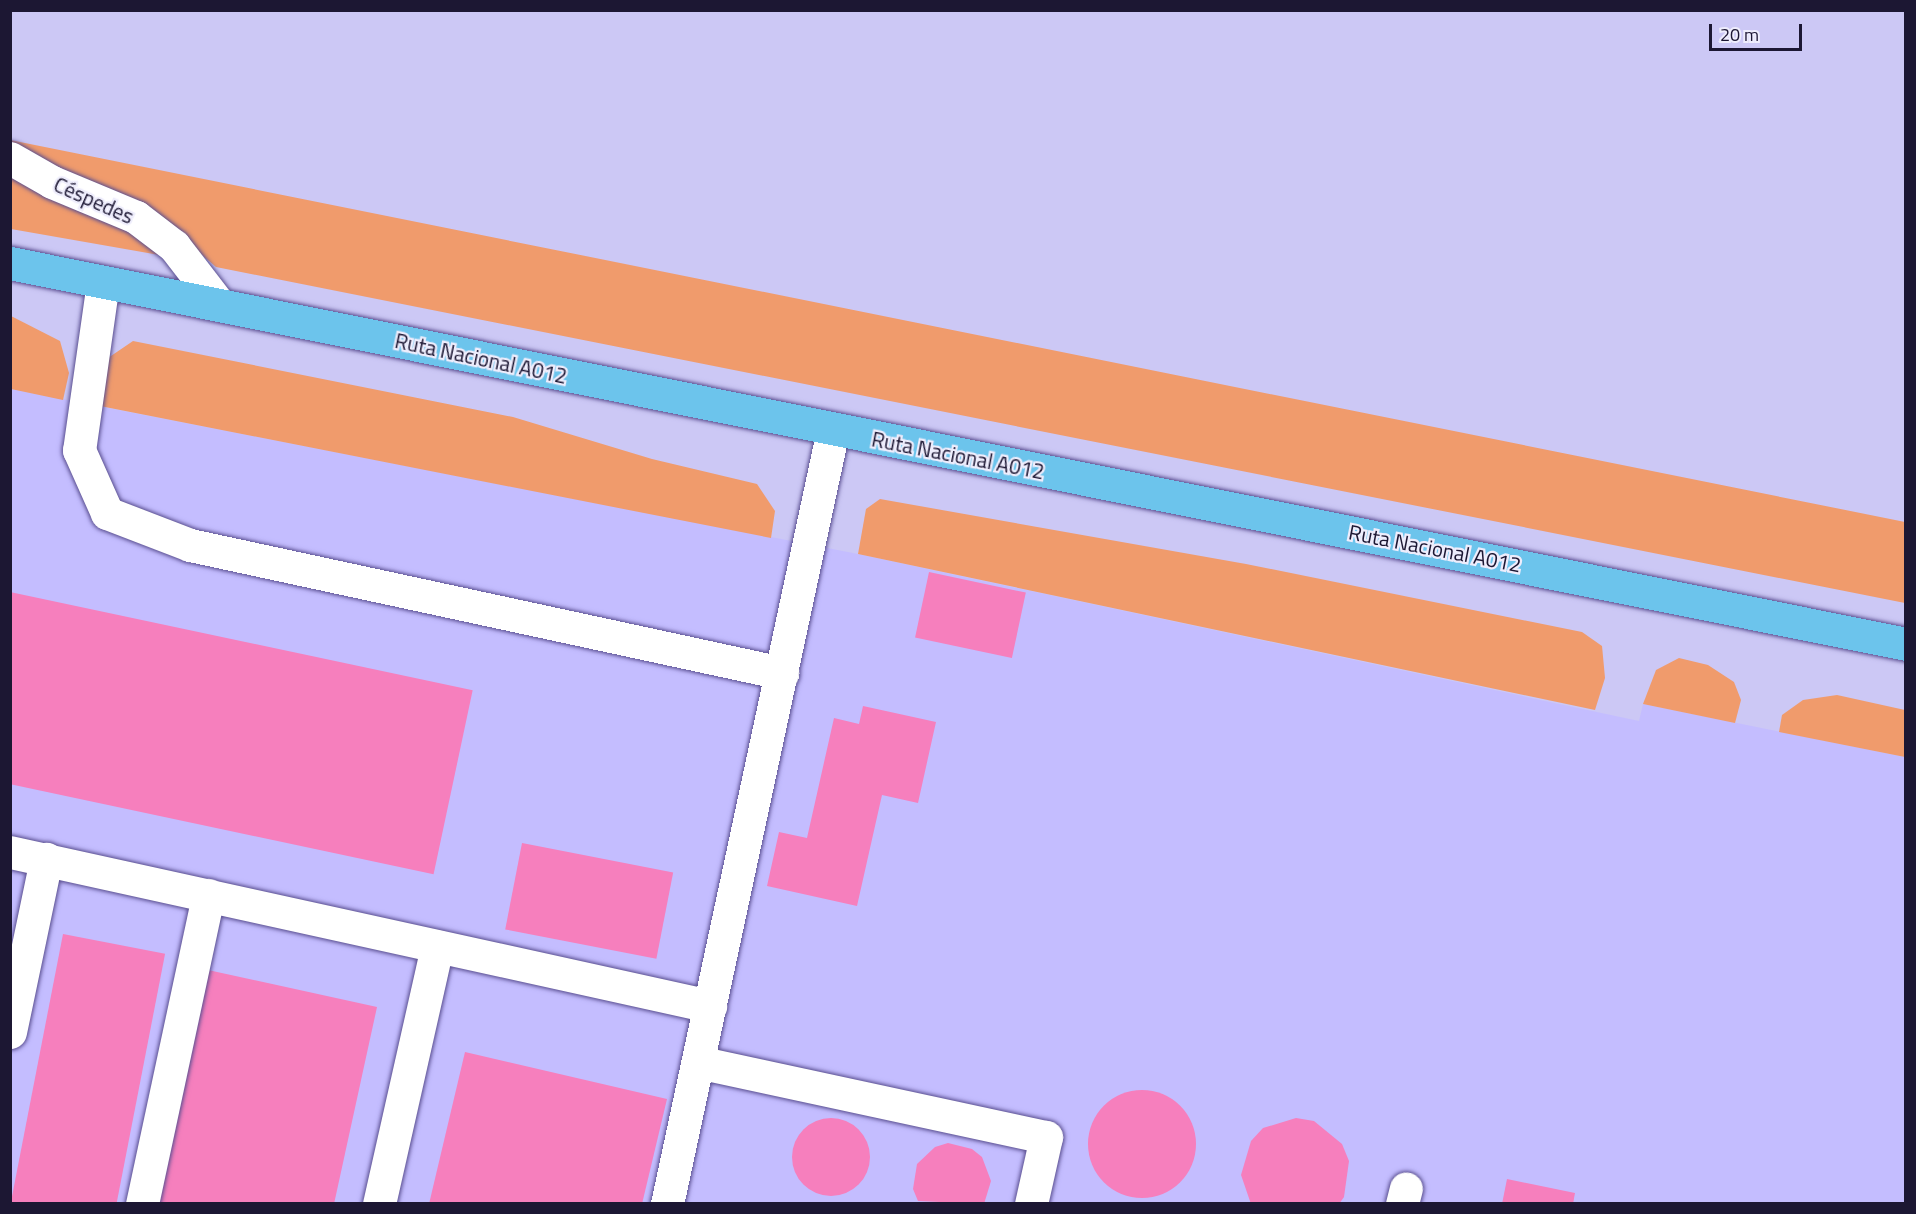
<!DOCTYPE html>
<html>
<head>
<meta charset="utf-8">
<style>
	body { margin:0 }
	#map { position:relative; width:1916px; height:1214px; overflow:hidden; background:#ccc8f5; font-family:"Titillium Web",sans-serif }
	div>[style] { position:absolute }
	.built>* { inset:0; background:#c4bdff }
	.green>* { inset:0; background:#f09b6c }
	.building>* { inset:0; background:#f67fbd; transform-origin:0 0 }
	.round { border-radius:50% }
	.roads { filter:drop-shadow(0 0 2px #594e90) drop-shadow(0 0 2px #594e90) }
	.minor>* { height:33px; margin:-16.5px; padding:0 16.5px; transform-origin:16.5px; border-radius:16.5px; background:#fff }
	.highway>* { height:33px; margin:-16.5px; padding:0 16.5px; transform-origin:16.5px; border-radius:16.5px; background:#6cc4ec }
	span { translate:-50% -50%; white-space:nowrap; text-align:center; line-height:1.15; -webkit-text-stroke:4.5px #eeedfc; paint-order:stroke }
	.street-label { font-size:21px; color:#1c1733 }
	.frame { position:absolute; inset:0; border:12px solid #1c1733; pointer-events:none }
	.scale { position:absolute; left:1709px; top:24px; width:93px; height:27px; box-sizing:border-box; border:3px solid #1c1733; border-top:0; padding-left:8px; font-size:18px; line-height:21px; white-space:nowrap; color:#1c1733; -webkit-text-stroke:4px #eeedfc; paint-order:stroke }
</style>
</head>
<body>
<div id="map">
	<div class="built">
		<i style="clip-path:polygon(11px 389px,858px 554px,1639px 721px,1643px 704px,1905px 757px,1905px 1203px,11px 1204px)"></i>
	</div>
	<div class="green">
		<i style="clip-path:polygon(10px 140px,1905px 522px,1905px 603px,216px 267px,186px 241px,34px 163px)"></i>
		<i style="clip-path:polygon(10px 169px,135px 233px,165px 256px,11px 229px)"></i>
		<i style="clip-path:polygon(11px 316px,60px 341px,69px 373px,63px 400px,11px 389px)"></i>
		<i style="clip-path:polygon(133px 341px,513px 417px,652px 459px,757px 484px,775px 511px,771px 538px,100px 406px,108px 358px)"></i>
		<i style="clip-path:polygon(880px 499px,1246px 564px,1582px 632px,1602px 646px,1605px 678px,1595px 710px,858px 554px,866px 509px)"></i>
		<i style="clip-path:polygon(1679px 658px,1708px 665px,1734px 682px,1741px 700px,1735px 723px,1643px 704px,1656px 670px)"></i>
		<i style="clip-path:polygon(1837px 695px,1905px 710px,1905px 757px,1779px 732px,1782px 715px,1803px 700px)"></i>
	</div>
	<div class="building">
		<i style="left:929px;top:572px;width:99px;height:67px;rotate:12deg"></i>
		<i style="left:10px;top:592px;width:473px;height:188px;rotate:12deg"></i>
		<i style="clip-path:polygon(863px 706px,936px 722px,918px 803px,882px 795px,857px 906px,767px 886px,779px 832px,807px 838px,834px 718px,859px 724px)"></i>
		<i style="left:522px;top:843px;width:154px;height:88px;rotate:11deg"></i>
		<i style="left:63px;top:934px;width:104px;height:275px;rotate:11deg"></i>
		<i style="clip-path:polygon(208px 970px,377px 1007px,334px 1204px,157px 1204px)"></i>
		<i style="clip-path:polygon(465px 1052px,667px 1099px,642px 1204px,429px 1204px)"></i>
		<i class="round" style="left:1088px;top:1090px;width:108px;height:108px"></i>
		<i style="clip-path:polygon(1296px 1118px,1314px 1121px,1342px 1144px,1349px 1161px,1344px 1197px,1339px 1204px,1251px 1204px,1241px 1175px,1251px 1141px,1263px 1128px)"></i>
		<i class="round" style="left:792px;top:1118px;width:78px;height:78px"></i>
		<i style="clip-path:polygon(948px 1143px,972px 1149px,982px 1157px,991px 1181px,984px 1204px,918px 1201px,913px 1189px,917px 1164px,935px 1147px)"></i>
		<i style="clip-path:polygon(1507px 1179px,1575px 1193px,1573px 1204px,1502px 1204px)"></i>
	</div>
	<div class="roads">
		<div class="minor">
			<i style="left:10px;top:158px;width:48px;rotate:29.7deg"></i>
			<i style="left:52px;top:182px;width:91px;rotate:22.6deg"></i>
			<i style="left:136px;top:217px;width:48px;rotate:37.3deg"></i>
			<i style="left:174px;top:246px;width:72px;rotate:52.3deg"></i>
			<i style="left:103px;top:282px;width:170px;rotate:98.1deg"></i>
			<i style="left:79px;top:450px;width:69px;rotate:66deg"></i>
			<i style="left:107px;top:513px;width:89px;rotate:21.1deg"></i>
			<i style="left:190px;top:545px;width:606px;rotate:12.2deg"></i>
			<i style="left:10px;top:852px;width:717px;rotate:12.41deg"></i>
			<i style="left:10px;top:1032px;width:177px;rotate:-78.2deg"></i>
			<i style="left:698px;top:1062px;width:356px;rotate:12.2deg"></i>
			<i style="left:1046px;top:1137px;width:69px;rotate:102.6deg"></i>
			<i style="left:142px;top:1204px;width:316px;rotate:-77.9deg"></i>
			<i style="left:379px;top:1204px;width:264px;rotate:-77.3deg"></i>
			<i style="left:667px;top:1204px;width:792px;rotate:-77.9deg"></i>
			<i style="left:1402px;top:1204px;width:16px;rotate:-76deg"></i>
		</div>
		<div class="highway">
			<i style="left:10px;top:263px;width:1934px;rotate:11.36deg"></i>
		</div>
	</div>
	<div class="street-label">
		<span style="left:94px;top:200px;rotate:24deg">Céspedes</span>
		<span style="left:481px;top:358px;rotate:12deg">Ruta Nacional A012</span>
		<span style="left:958px;top:455px;rotate:11deg">Ruta Nacional A012</span>
		<span style="left:1435px;top:548px;rotate:11deg">Ruta Nacional A012</span>
	</div>
	<div class="frame"></div>
	<div class="scale">20 m</div>
</div>
</body>
</html>
